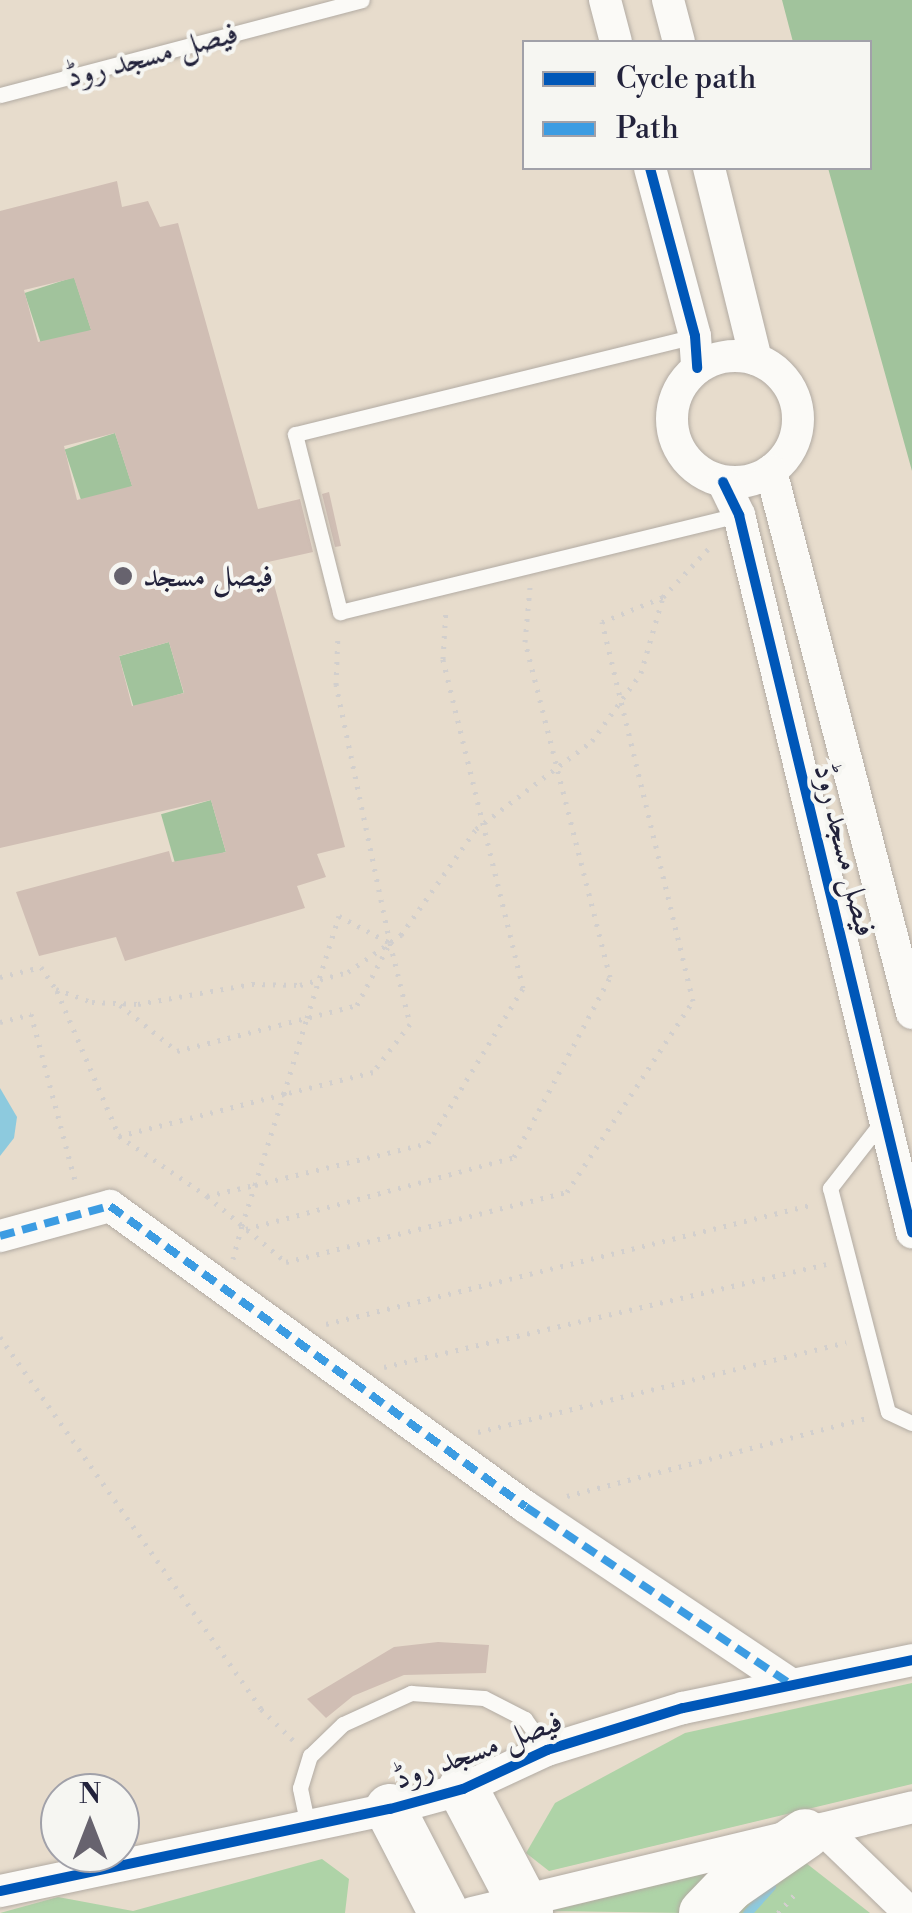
<!DOCTYPE html>
<html>
<head>
<meta charset="utf-8">
<style>
	body { margin:0 }
	#map { position:relative; width:912px; height:1913px; overflow:hidden; background:#e7dccc; font-family:"Libre Bodoni",Amiri,serif }
	div>[style] { position:absolute }
	.green>* { inset:0; background:#aed3a7 }
	.forest>* { inset:0; background:#a1c39c; transform-origin:0 0 }
	.water>* { inset:0; background:#8dcade }
	.stream>* { height:9px; margin:-4.5px; padding:0 4.5px; transform-origin:4.5px; border-radius:4.5px; background:#8dcade }
	.building>* { inset:0; background:#d0beb4 }
	.path>* { height:5px; margin-top:-2.5px; transform-origin:0; background:repeating-linear-gradient(90deg,#d2cfcd 0 2.5px,transparent 0 10.5px) }
	.roads { filter:drop-shadow(0 0 2px #b2aba3) drop-shadow(0 0 2px #b2aba3) }
	.lane>* { height:15px; margin:-7.5px; padding:0 7.5px; transform-origin:7.5px; border-radius:7.5px; background:#fbfaf7 }
	.street>* { height:32px; margin:-16px; padding:0 16px; transform-origin:16px; border-radius:16px; background:#fbfaf7 }
	.street>.ring { margin:-16px; padding:0; box-sizing:content-box; background:none; border:32px solid #fbfaf7; border-radius:50% }
	.primary>* { height:50px; margin:-25px; padding:0 25px; transform-origin:25px; border-radius:25px; background:#fbfaf7 }
	.quiet>* { height:8px; margin-top:-4px; transform-origin:0; background:repeating-linear-gradient(90deg,#3c9ce2 0 15px,transparent 0 23px) }
	.cycleway>* { height:10px; margin:-5px; padding:0 5px; transform-origin:5px; border-radius:5px; background:#0057b8 }
	.dots>* { width:28px; height:28px; translate:-50% -50%; box-sizing:border-box; border:5px solid #f6f6f2; border-radius:50% }
	span { translate:-50% -50%; white-space:nowrap; text-align:center; line-height:1.15; -webkit-text-stroke:8px #f6f6f2; paint-order:stroke }
	.street-label { font-size:32px; color:#22223b }
	.poi-label { font-size:32px; color:#22223b }
	.left { translate:0 -50%; text-align:left }
	.legend { position:absolute; left:522px; top:40px; width:350px; height:130px; box-sizing:border-box; background:#f6f6f2; border:2px solid #a1a1a9; margin:0; padding:12px 18px; list-style:none; font-size:30px; color:#22223b }
	.legend li { display:flex; align-items:center; gap:20px; height:50px }
	.legend b { width:50px; border:2px solid #a1a1a9 }
	.north { position:absolute; left:40px; top:1773px; width:100px; height:100px; box-sizing:border-box; background:#f6f6f2; border:2px solid #a1a1a9; border-radius:50%; rotate:0deg; font-size:28px; font-weight:700; line-height:40px; text-align:center; color:#22223b }
	.north::after { content:''; display:block; margin:auto; width:35px; height:45px; background:#67636e; clip-path:polygon(50% 0,100% 100%,50% 72%,0 100%) }
</style>
</head>
<body>
<div id="map">
	<div class="green">
		<i style="clip-path:polygon(912px 1683px,912px 1784px,549px 1871px,526px 1853px,555px 1803px,685px 1733px)"></i>
		<i style="clip-path:polygon(797px 1856px,870px 1913px,727px 1913px)"></i>
		<i style="clip-path:polygon(322px 1859px,349px 1879px,345px 1913px,0 1913px,58px 1897px,133px 1911px)"></i>
		<i style="clip-path:polygon(729px 1867px,687px 1913px,550px 1911px)"></i>
	</div>
	<div class="forest">
		<i style="clip-path:polygon(782px 0,912px 0,912px 471px,828px 168px,870px 168px,870px 42px,793px 42px)"></i>
		<i style="left:74px;top:277px;width:56px;height:52px;rotate:72deg"></i>
		<i style="left:115px;top:433px;width:56px;height:53px;rotate:72deg"></i>
		<i style="left:169px;top:642px;width:53px;height:52px;rotate:74deg"></i>
		<i style="left:211px;top:800px;width:54px;height:52px;rotate:74deg"></i>
	</div>
	<div class="water">
		<i style="clip-path:polygon(0 1088px,17px 1117px,14px 1138px,0 1156px)"></i>
	</div>
	<div class="stream">
		<i style="left:747px;top:1913px;width:36px;rotate:-48deg"></i>
	</div>
	<div class="building">
		<i style="clip-path:polygon(evenodd,117px 181px,122px 207px,148px 201px,160px 227px,178px 223px,258px 509px,300px 499px,313px 552px,268px 562px,345px 847px,317px 854px,326px 877px,297px 886px,305px 908px,125px 961px,116px 937px,39px 956px,16px 892px,169px 851px,172px 862px,226px 852px,211px 800px,0 848px,0 211px,117px 181px,74px 278px,91px 330px,38px 342px,24px 290px,74px 278px,117px 181px,115px 433px,132px 486px,77px 500px,64px 446px,115px 433px,117px 181px,169px 642px,184px 693px,132px 706px,119px 656px,169px 642px)"></i>
		<i style="clip-path:polygon(329px 492px,341px 546px,335px 547px,322px 494px)"></i>
		<i style="clip-path:polygon(438px 1642px,489px 1645px,486px 1673px,404px 1675px,353px 1696px,326px 1718px,307px 1699px,394px 1647px)"></i>
	</div>
	<div class="path">
		<i style="left:0;top:977px;width:42px;rotate:-13.7deg"></i>
		<i style="left:41px;top:967px;width:27px;rotate:56deg"></i>
		<i style="left:56px;top:989px;width:38px;rotate:20deg"></i>
		<i style="left:92px;top:1002px;width:46px;rotate:2.5deg"></i>
		<i style="left:138px;top:1004px;width:116px;rotate:-10deg"></i>
		<i style="left:252px;top:984px;width:48px;rotate:1.2deg"></i>
		<i style="left:300px;top:985px;width:50px;rotate:-15.2deg"></i>
		<i style="left:348px;top:972px;width:65px;rotate:-34.9deg"></i>
		<i style="left:401px;top:935px;width:130px;rotate:-54.7deg"></i>
		<i style="left:476px;top:829px;width:146px;rotate:-37.2deg"></i>
		<i style="left:592px;top:741px;width:84px;rotate:-54.2deg"></i>
		<i style="left:641px;top:673px;width:79px;rotate:-73.9deg"></i>
		<i style="left:663px;top:597px;width:69px;rotate:-46.8deg"></i>
		<i style="left:57px;top:991px;width:158px;rotate:66.8deg"></i>
		<i style="left:120px;top:1005px;width:73px;rotate:38.9deg"></i>
		<i style="left:177px;top:1051px;width:186px;rotate:-14.3deg"></i>
		<i style="left:357px;top:1005px;width:70px;rotate:-62deg"></i>
		<i style="left:390px;top:943px;width:264px;rotate:-101.8deg"></i>
		<i style="left:336px;top:685px;width:51px;rotate:-87.8deg"></i>
		<i style="left:0;top:1022px;width:32px;rotate:-14deg"></i>
		<i style="left:31px;top:1014px;width:173px;rotate:75.2deg"></i>
		<i style="left:207px;top:1196px;width:103px;rotate:39.9deg"></i>
		<i style="left:286px;top:1262px;width:290px;rotate:-14deg"></i>
		<i style="left:567px;top:1192px;width:229px;rotate:-56.6deg"></i>
		<i style="left:693px;top:1001px;width:390px;rotate:-103.5deg"></i>
		<i style="left:602px;top:622px;width:66px;rotate:-22.3deg"></i>
		<i style="left:246px;top:1229px;width:278px;rotate:-15deg"></i>
		<i style="left:514px;top:1157px;width:204px;rotate:-61.9deg"></i>
		<i style="left:610px;top:977px;width:346px;rotate:-104.2deg"></i>
		<i style="left:525px;top:642px;width:55px;rotate:-84.8deg"></i>
		<i style="left:233px;top:1259px;width:34px;rotate:-75deg"></i>
		<i style="left:242px;top:1226px;width:43px;rotate:-72.4deg"></i>
		<i style="left:255px;top:1185px;width:96px;rotate:-72.3deg"></i>
		<i style="left:284px;top:1094px;width:79px;rotate:-73.2deg"></i>
		<i style="left:307px;top:1018px;width:107px;rotate:-72.6deg"></i>
		<i style="left:339px;top:916px;width:58px;rotate:27.9deg"></i>
		<i style="left:390px;top:943px;width:83px;rotate:76.1deg"></i>
		<i style="left:410px;top:1024px;width:61px;rotate:127.6deg"></i>
		<i style="left:373px;top:1072px;width:92px;rotate:166.1deg"></i>
		<i style="left:284px;top:1094px;width:170px;rotate:165.7deg"></i>
		<i style="left:119px;top:1136px;width:107px;rotate:34.3deg"></i>
		<i style="left:207px;top:1196px;width:49px;rotate:-12.9deg"></i>
		<i style="left:255px;top:1185px;width:178px;rotate:-13.6deg"></i>
		<i style="left:428px;top:1143px;width:182px;rotate:-58.5deg"></i>
		<i style="left:523px;top:988px;width:339px;rotate:-103.7deg"></i>
		<i style="left:443px;top:659px;width:51px;rotate:-86.6deg"></i>
		<i style="left:326px;top:1324px;width:499px;rotate:-13.8deg"></i>
		<i style="left:0;top:1337px;width:454px;rotate:54.9deg"></i>
		<i style="left:261px;top:1709px;width:47px;rotate:44.1deg"></i>
		<i style="left:384px;top:1367px;width:454px;rotate:-13.1deg"></i>
		<i style="left:478px;top:1432px;width:379px;rotate:-13.7deg"></i>
		<i style="left:567px;top:1496px;width:309px;rotate:-14.6deg"></i>
		<i style="left:778px;top:1913px;width:28px;rotate:-48deg"></i>
	</div>
	<div class="roads">
		<div class="lane">
			<i style="left:0;top:95px;width:374px;rotate:-14.7deg"></i>
			<i style="left:695px;top:336px;width:412px;rotate:166.2deg"></i>
			<i style="left:295px;top:434px;width:184px;rotate:75.8deg"></i>
			<i style="left:340px;top:612px;width:411px;rotate:-13.7deg"></i>
			<i style="left:884px;top:1119px;width:88px;rotate:128deg"></i>
			<i style="left:830px;top:1188px;width:231px;rotate:75.5deg"></i>
			<i style="left:888px;top:1412px;width:26px;rotate:25deg"></i>
			<i style="left:308px;top:1826px;width:39px;rotate:-102deg"></i>
			<i style="left:300px;top:1788px;width:34px;rotate:-73deg"></i>
			<i style="left:310px;top:1756px;width:46px;rotate:-44.1deg"></i>
			<i style="left:343px;top:1724px;width:75px;rotate:-24.5deg"></i>
			<i style="left:411px;top:1693px;width:73px;rotate:3.9deg"></i>
			<i style="left:484px;top:1698px;width:46px;rotate:27.1deg"></i>
			<i style="left:525px;top:1719px;width:38px;rotate:55deg"></i>
		</div>
		<div class="street">
			<i style="left:605px;top:0;width:43px;rotate:75.3deg"></i>
			<i style="left:668px;top:0;width:43px;rotate:75.3deg"></i>
			<i style="left:650px;top:168px;width:174px;rotate:75deg"></i>
			<i style="left:695px;top:336px;width:32px;rotate:86deg"></i>
			<i style="left:709px;top:168px;width:197px;rotate:76.2deg"></i>
			<i class="ring" style="left:672px;top:356px;width:94px;height:94px"></i>
			<i style="left:771px;top:471px;width:560px;rotate:75.42deg"></i>
			<i style="left:723px;top:482px;width:37px;rotate:64deg"></i>
			<i style="left:739px;top:515px;width:738px;rotate:76.43deg"></i>
			<i style="left:0;top:1236px;width:114px;rotate:-15.3deg"></i>
			<i style="left:110px;top:1206px;width:513px;rotate:35.89deg"></i>
			<i style="left:526px;top:1507px;width:320px;rotate:33.8deg"></i>
			<i style="left:823px;top:1829px;width:121px;rotate:44deg"></i>
			<i style="left:0;top:1891px;width:399px;rotate:-11.9deg"></i>
			<i style="left:390px;top:1809px;width:76px;rotate:-15.3deg"></i>
			<i style="left:463px;top:1789px;width:93px;rotate:-24.9deg"></i>
			<i style="left:547px;top:1750px;width:142px;rotate:-17.2deg"></i>
			<i style="left:683px;top:1708px;width:234px;rotate:-11.8deg"></i>
			<i style="left:472px;top:1913px;width:453px;rotate:-13.5deg"></i>
		</div>
		<div class="primary">
			<i style="left:463px;top:1789px;width:140px;rotate:62.3deg"></i>
			<i style="left:390px;top:1809px;width:117px;rotate:62.6deg"></i>
			<i style="left:704px;top:1913px;width:37px;rotate:-46deg"></i>
			<i style="left:730px;top:1886px;width:91px;rotate:-34.7deg"></i>
		</div>
	</div>
	<div class="quiet">
		<i style="left:0;top:1236px;width:114px;rotate:-15.3deg"></i>
		<i style="left:110px;top:1206px;width:513px;rotate:35.89deg"></i>
		<i style="left:526px;top:1507px;width:320px;rotate:33.8deg"></i>
	</div>
	<div class="cycleway">
		<i style="left:650px;top:168px;width:174px;rotate:75deg"></i>
		<i style="left:695px;top:336px;width:32px;rotate:86deg"></i>
		<i style="left:723px;top:482px;width:37px;rotate:64deg"></i>
		<i style="left:739px;top:515px;width:738px;rotate:76.43deg"></i>
		<i style="left:0;top:1891px;width:399px;rotate:-11.9deg"></i>
		<i style="left:390px;top:1809px;width:76px;rotate:-15.3deg"></i>
		<i style="left:463px;top:1789px;width:93px;rotate:-24.9deg"></i>
		<i style="left:547px;top:1750px;width:142px;rotate:-17.2deg"></i>
		<i style="left:683px;top:1708px;width:234px;rotate:-11.8deg"></i>
	</div>
	<div class="dots">
		<i style="left:123px;top:576px;background:#67636e"></i>
	</div>
	<div class="street-label">
		<span style="left:152px;top:55px;rotate:-15deg">فیصل مسجد روڈ</span>
		<span style="left:845px;top:850px;rotate:76deg">فیصل مسجد روڈ</span>
		<span style="left:478px;top:1750px;rotate:-20deg">فیصل مسجد روڈ</span>
	</div>
	<div class="poi-label">
		<span class="left" style="left:143px;top:576px">فیصل مسجد</span>
	</div>
	<ul class="legend">
	<li><b style="height:12px;background:#0057b8"></b>Cycle path</li>
	<li><b style="height:12px;background:#3c9ce2"></b>Path</li>
	</ul>
	<div class="north">N</div>
</div>
</body>
</html>
